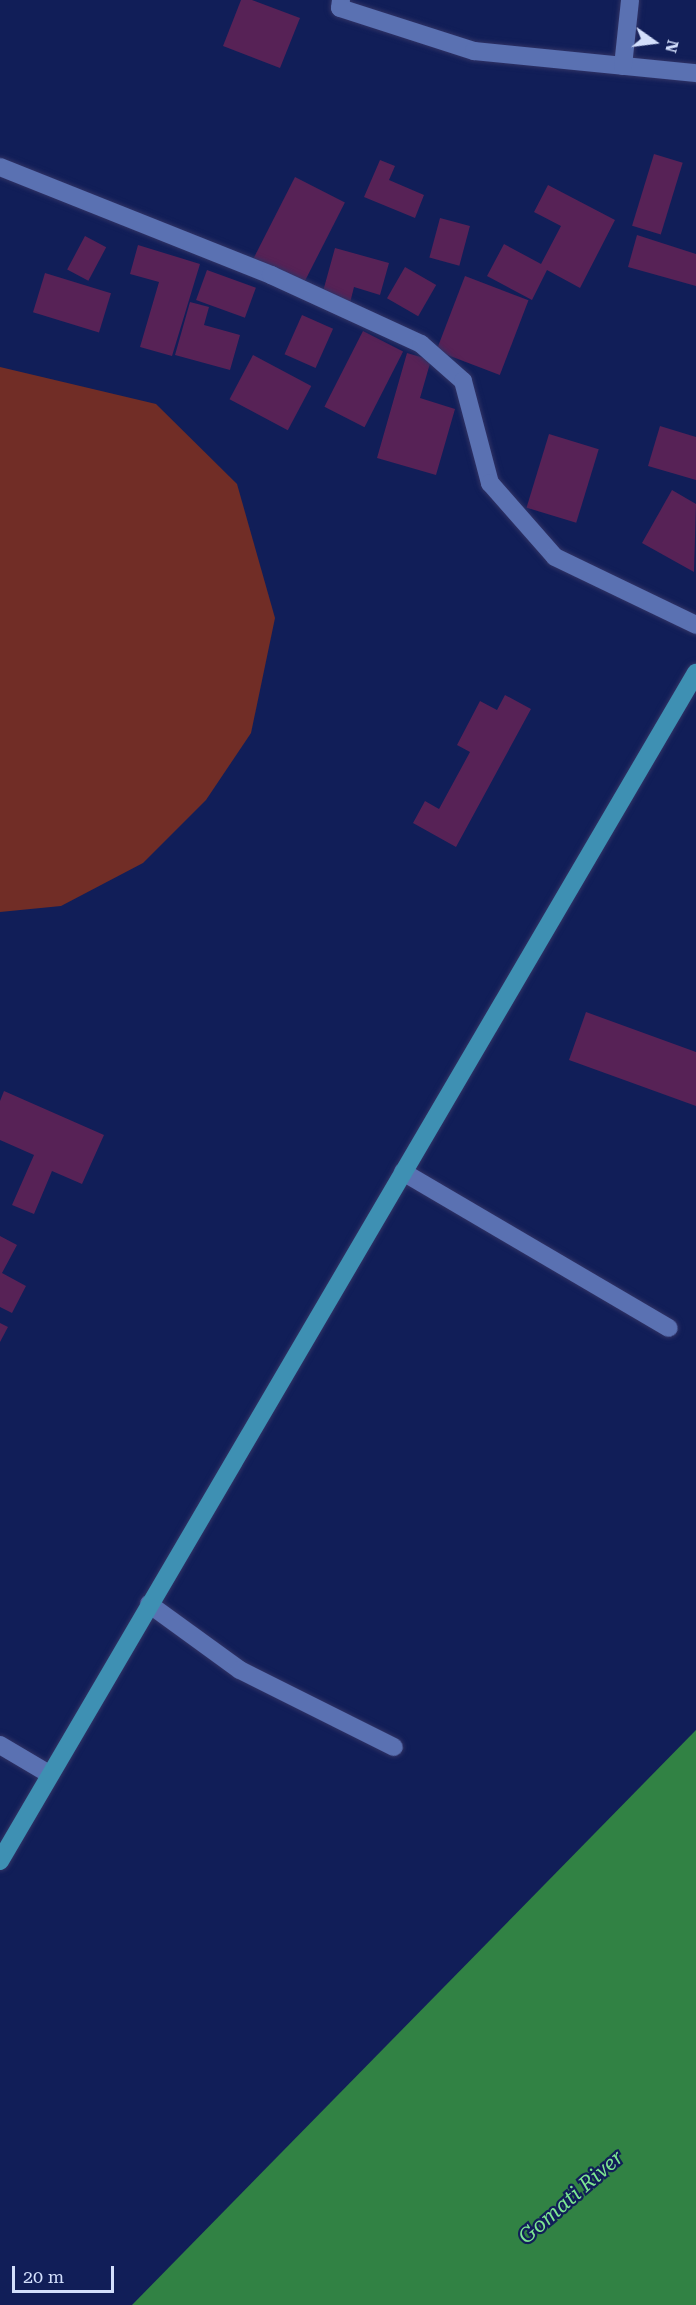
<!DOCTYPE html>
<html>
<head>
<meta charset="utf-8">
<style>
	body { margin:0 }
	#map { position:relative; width:696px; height:2305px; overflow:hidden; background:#111e58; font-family:"Roboto Serif",serif }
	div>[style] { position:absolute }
	.green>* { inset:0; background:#712d26 }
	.water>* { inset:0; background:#318244 }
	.building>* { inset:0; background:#572256; transform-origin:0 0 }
	.roads { filter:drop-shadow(0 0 2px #313365) drop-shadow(0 0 2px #313365) }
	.minor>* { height:18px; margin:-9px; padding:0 9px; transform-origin:9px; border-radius:9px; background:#5a71b2 }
	.major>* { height:18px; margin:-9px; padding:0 9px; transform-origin:9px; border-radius:9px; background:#3e90b3 }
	span { translate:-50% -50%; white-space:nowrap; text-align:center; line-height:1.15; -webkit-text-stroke:4.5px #111e58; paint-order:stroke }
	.water-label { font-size:21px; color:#7ee692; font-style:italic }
	.north { position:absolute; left:624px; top:12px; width:60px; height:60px; -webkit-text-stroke:4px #111e58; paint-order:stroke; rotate:104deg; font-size:16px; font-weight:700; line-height:24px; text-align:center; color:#d3dffc }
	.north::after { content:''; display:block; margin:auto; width:21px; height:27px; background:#d3dffc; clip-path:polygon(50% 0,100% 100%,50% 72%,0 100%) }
	.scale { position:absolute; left:12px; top:2266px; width:102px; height:27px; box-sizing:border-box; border:3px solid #d3dffc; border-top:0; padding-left:8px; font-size:18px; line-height:21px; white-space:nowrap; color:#d3dffc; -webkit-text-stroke:4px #111e58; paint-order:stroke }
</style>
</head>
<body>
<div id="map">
	<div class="green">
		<i style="clip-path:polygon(0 367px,156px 404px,237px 484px,275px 618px,251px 733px,206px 800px,143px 863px,61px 906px,0 912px)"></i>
	</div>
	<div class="water">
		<i style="clip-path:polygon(696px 1730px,696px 2305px,132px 2305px)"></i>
	</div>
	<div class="building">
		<i style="clip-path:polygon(241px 0,252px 0,300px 18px,280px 68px,223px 46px)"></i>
		<i style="left:654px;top:154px;width:30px;height:75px;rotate:17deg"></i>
		<i style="clip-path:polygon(380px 160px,395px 166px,389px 180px,424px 195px,415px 218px,364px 197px)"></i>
		<i style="left:295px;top:177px;width:56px;height:96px;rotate:27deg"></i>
		<i style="clip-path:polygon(548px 185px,615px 220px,580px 288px,547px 270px,532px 300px,487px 276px,504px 244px,541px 264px,561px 226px,534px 212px)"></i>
		<i style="left:440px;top:218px;width:31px;height:41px;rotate:15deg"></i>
		<i style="clip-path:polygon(637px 235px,696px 254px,696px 286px,628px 267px)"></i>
		<i style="left:85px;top:236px;width:24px;height:38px;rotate:28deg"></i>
		<i style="clip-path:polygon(138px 245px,200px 264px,172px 356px,140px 347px,159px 282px,130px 274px)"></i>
		<i style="clip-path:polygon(335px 248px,389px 263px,380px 295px,354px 287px,350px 303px,322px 295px)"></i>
		<i style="left:405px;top:267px;width:36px;height:36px;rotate:30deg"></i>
		<i style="left:207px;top:270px;width:52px;height:32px;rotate:20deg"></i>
		<i style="left:45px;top:273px;width:69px;height:41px;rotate:17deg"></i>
		<i style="left:465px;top:276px;width:68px;height:80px;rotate:21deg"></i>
		<i style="clip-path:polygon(190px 302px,209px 307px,204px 325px,240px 335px,230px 370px,175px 355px)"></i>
		<i style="left:302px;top:315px;width:34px;height:43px;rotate:24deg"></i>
		<i style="left:363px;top:331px;width:45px;height:85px;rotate:27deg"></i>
		<i style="clip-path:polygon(407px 353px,431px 360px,420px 398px,455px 409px,436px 475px,377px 458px)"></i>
		<i style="left:253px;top:355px;width:66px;height:50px;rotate:28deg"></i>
		<i style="clip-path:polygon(660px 426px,696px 437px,696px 480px,648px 466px)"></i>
		<i style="left:549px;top:434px;width:52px;height:77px;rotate:17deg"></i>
		<i style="clip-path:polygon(672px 490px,696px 504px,694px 572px,642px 543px)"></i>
		<i style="clip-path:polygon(505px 695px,531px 709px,456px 847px,413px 823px,425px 801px,439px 809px,470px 752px,457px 745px,480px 701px,497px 710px)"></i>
		<i style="clip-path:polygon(586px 1012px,696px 1052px,696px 1106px,569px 1060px)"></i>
		<i style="clip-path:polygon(4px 1091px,104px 1135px,82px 1184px,52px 1171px,34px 1214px,12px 1205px,34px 1155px,0 1140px,0 1101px)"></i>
		<i style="clip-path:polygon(0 1236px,17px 1245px,2px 1273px,26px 1286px,12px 1313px,0 1307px)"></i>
		<i style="clip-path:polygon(0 1323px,8px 1327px,0 1342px)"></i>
	</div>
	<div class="roads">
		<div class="minor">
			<i style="left:341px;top:0;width:8px;rotate:97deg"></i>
			<i style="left:340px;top:8px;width:141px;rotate:17.8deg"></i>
			<i style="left:474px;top:51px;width:223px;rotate:5.7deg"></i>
			<i style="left:623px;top:66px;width:66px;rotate:-83.9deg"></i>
			<i style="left:0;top:167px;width:292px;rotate:21.7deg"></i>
			<i style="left:271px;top:275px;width:165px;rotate:24.7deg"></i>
			<i style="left:421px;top:344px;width:56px;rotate:41.4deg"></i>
			<i style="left:463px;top:381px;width:106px;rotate:75.2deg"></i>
			<i style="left:490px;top:483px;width:98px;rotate:48.7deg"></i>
			<i style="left:555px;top:557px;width:157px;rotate:25.7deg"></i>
			<i style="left:403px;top:1172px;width:308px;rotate:30.4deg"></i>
			<i style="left:149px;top:1604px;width:112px;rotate:36deg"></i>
			<i style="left:240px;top:1670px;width:172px;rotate:26.6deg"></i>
			<i style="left:0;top:1745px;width:57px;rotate:30.6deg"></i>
		</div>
		<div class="major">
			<i style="left:0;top:1861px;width:1377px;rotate:-59.64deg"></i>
		</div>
	</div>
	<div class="water-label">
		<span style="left:571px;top:2197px;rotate:-41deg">Gomati River</span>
	</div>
	<div class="north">N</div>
	<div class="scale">20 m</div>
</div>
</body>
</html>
